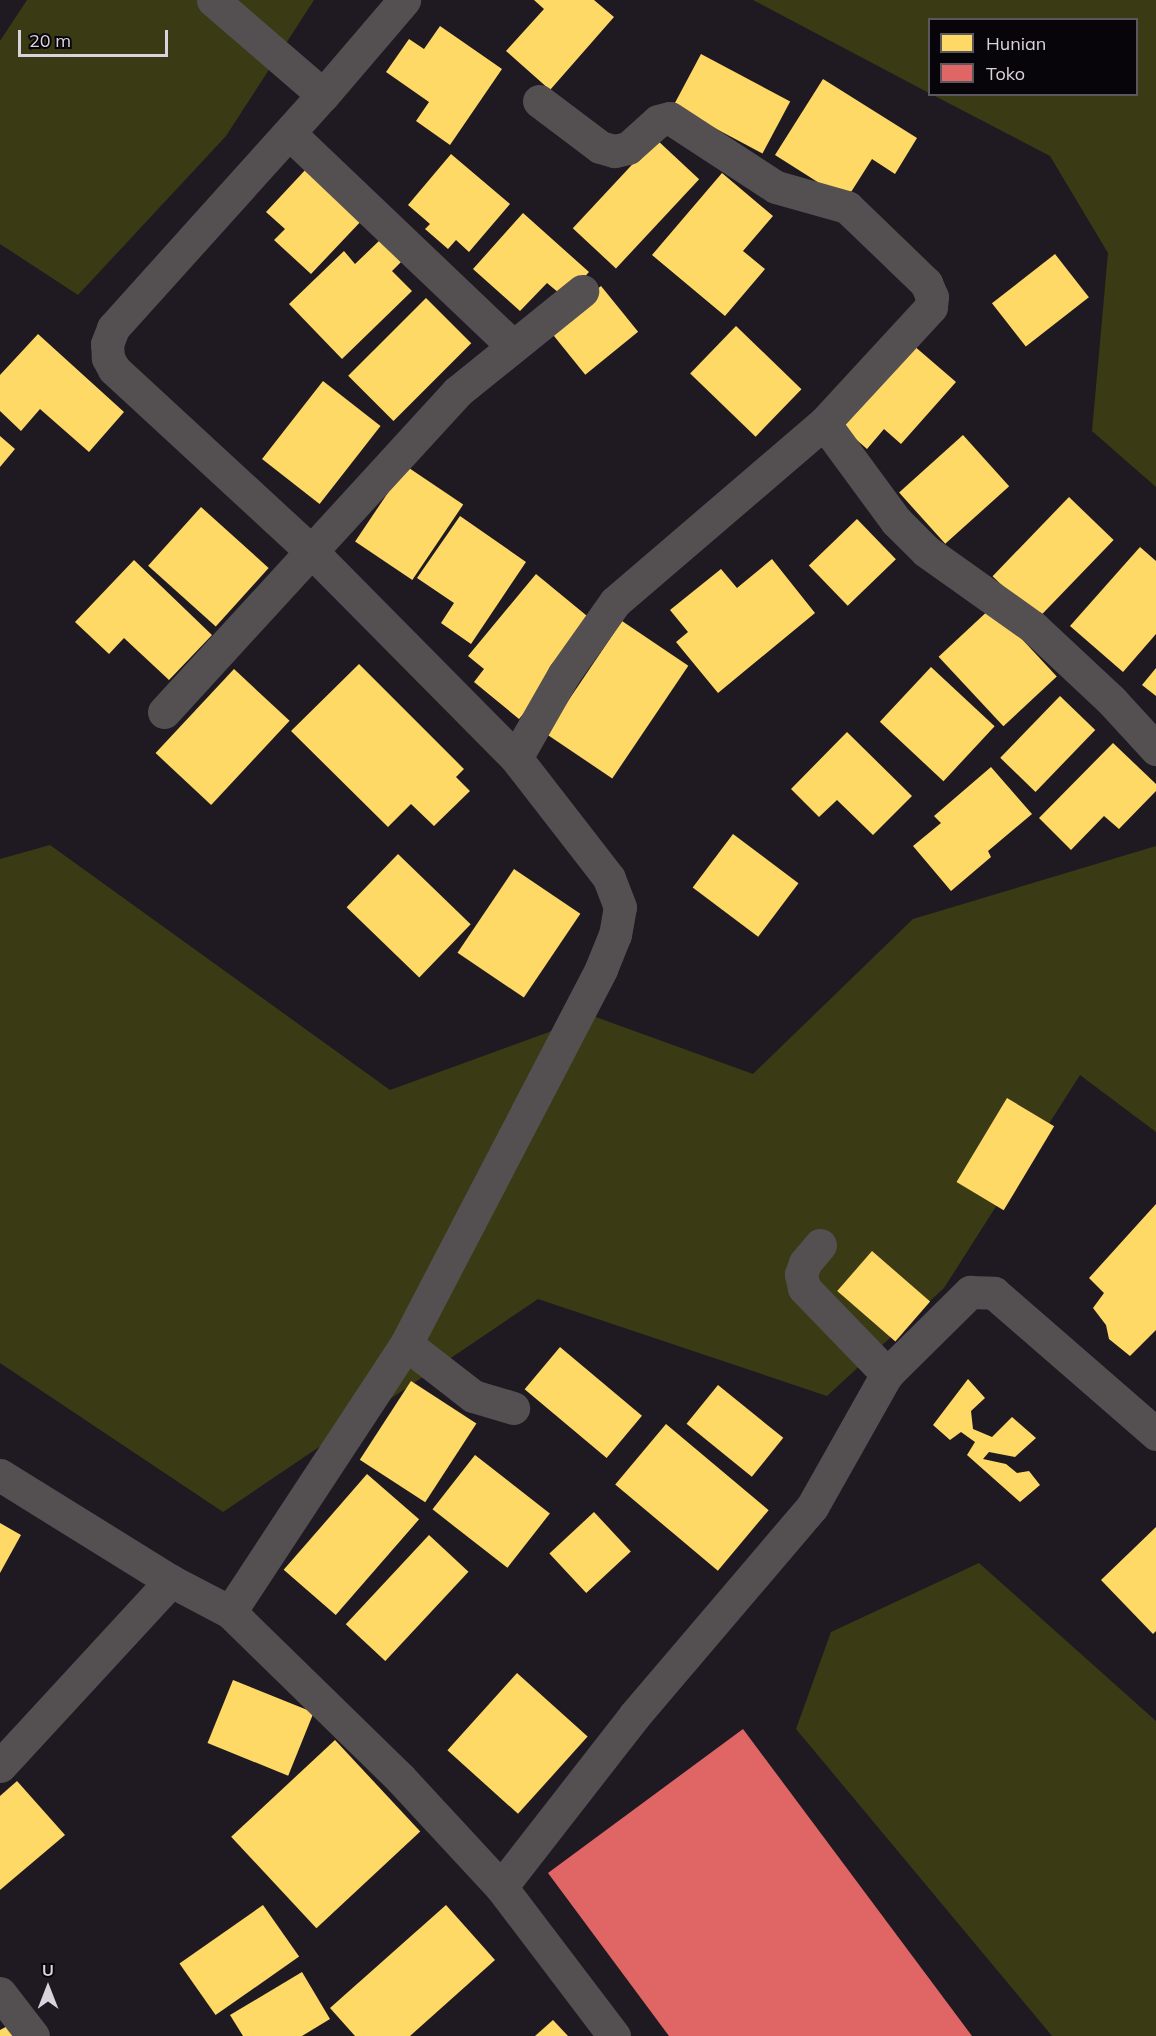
<!DOCTYPE html>
<html>
<head>
<meta charset="utf-8">
<style>
	body { margin:0 }
	#map { position:relative; width:1156px; height:2036px; overflow:hidden; background:#1f1a22; font-family:Mulish,sans-serif }
	div>[style] { position:absolute }
	.green>* { inset:0; background:#3a3a14 }
	.homes>* { inset:0; background:#ffd966; transform-origin:0 0 }
	.shops>* { inset:0; background:#e06666 }
	.street>* { height:33px; margin:-16.5px; padding:0 16.5px; transform-origin:16.5px; border-radius:16.5px; background:#545052 }
	span { translate:-50% -50%; white-space:nowrap; text-align:center; line-height:1.15; -webkit-text-stroke:6px #07050a; paint-order:stroke }
	.legend { position:absolute; left:928px; top:18px; width:210px; height:78px; box-sizing:border-box; background:#07050a; border:2px solid #5b575f; margin:0; padding:8px 10px; list-style:none; font-size:18px; color:#d9d3de }
	.legend li { display:flex; align-items:center; gap:12px; height:30px }
	.legend b { width:30px; border:2px solid #5b575f }
	.north { position:absolute; left:18px; top:1958px; width:60px; height:60px; -webkit-text-stroke:4px #07050a; paint-order:stroke; rotate:0deg; font-size:16px; font-weight:700; line-height:24px; text-align:center; color:#d9d3de }
	.north::after { content:''; display:block; margin:auto; width:21px; height:27px; background:#d9d3de; clip-path:polygon(50% 0,100% 100%,50% 72%,0 100%) }
	.scale { position:absolute; left:18px; top:30px; width:150px; height:27px; box-sizing:border-box; border:3px solid #d9d3de; border-top:0; padding-left:8px; font-size:18px; line-height:21px; white-space:nowrap; color:#d9d3de; -webkit-text-stroke:4px #07050a; paint-order:stroke }
</style>
</head>
<body>
<div id="map">
	<div class="green">
		<i style="clip-path:polygon(27px 0,314px 0,226px 136px,78px 295px,0 244px,0 41px)"></i>
		<i style="clip-path:polygon(753px 0,1156px 0,1156px 487px,1092px 431px,1108px 253px,1050px 156px,933px 95px,1136px 94px,1136px 20px,930px 20px,929px 93px)"></i>
		<i style="clip-path:polygon(50px 845px,390px 1090px,593px 1016px,753px 1074px,913px 919px,1156px 846px,1156px 1132px,1080px 1075px,944px 1288px,827px 1396px,538px 1299px,223px 1512px,0 1363px,0 859px)"></i>
		<i style="clip-path:polygon(979px 1563px,1156px 1721px,1156px 2036px,1052px 2036px,796px 1729px,831px 1632px)"></i>
	</div>
	<div class="homes">
		<i style="clip-path:polygon(534px 0,594px 0,614px 17px,550px 90px,506px 51px,544px 9px)"></i>
		<i style="clip-path:polygon(440px 26px,502px 69px,450px 145px,416px 121px,429px 102px,386px 72px,409px 39px,424px 49px)"></i>
		<i style="left:701px;top:54px;width:101px;height:59px;rotate:28deg"></i>
		<i style="clip-path:polygon(823px 79px,917px 138px,895px 174px,872px 159px,846px 200px,775px 155px)"></i>
		<i style="left:656px;top:139px;width:59px;height:122px;rotate:43deg"></i>
		<i style="clip-path:polygon(451px 154px,510px 204px,469px 252px,456px 240px,448px 249px,425px 229px,430px 224px,408px 205px)"></i>
		<i style="clip-path:polygon(308px 167px,364px 218px,311px 274px,274px 240px,285px 229px,266px 212px)"></i>
		<i style="clip-path:polygon(722px 173px,773px 216px,743px 251px,765px 269px,725px 316px,652px 255px)"></i>
		<i style="clip-path:polygon(523px 213px,589px 272px,565px 298px,547px 283px,520px 311px,473px 269px)"></i>
		<i style="clip-path:polygon(380px 240px,401px 262px,392px 271px,412px 291px,342px 359px,289px 304px,344px 251px,355px 264px)"></i>
		<i style="left:1055px;top:254px;width:55px;height:80px;rotate:52deg"></i>
		<i style="left:601px;top:286px;width:59px;height:68px;rotate:51deg"></i>
		<i style="left:426px;top:298px;width:64px;height:110px;rotate:45deg"></i>
		<i style="left:736px;top:326px;width:91px;height:66px;rotate:44deg"></i>
		<i style="clip-path:polygon(38px 334px,124px 412px,89px 452px,40px 409px,21px 431px,0 411px,0 375px)"></i>
		<i style="clip-path:polygon(913px 345px,956px 382px,901px 444px,884px 429px,867px 449px,842px 427px)"></i>
		<i style="left:323px;top:381px;width:73px;height:99px;rotate:38deg"></i>
		<i style="left:963px;top:435px;width:69px;height:86px;rotate:48deg"></i>
		<i style="clip-path:polygon(0 436px,15px 449px,0 467px)"></i>
		<i style="left:406px;top:466px;width:69px;height:91px;rotate:34deg"></i>
		<i style="left:1069px;top:497px;width:62px;height:110px;rotate:44deg"></i>
		<i style="left:201px;top:507px;width:91px;height:79px;rotate:42deg"></i>
		<i style="clip-path:polygon(460px 516px,526px 562px,471px 644px,441px 623px,454px 603px,417px 578px)"></i>
		<i style="left:857px;top:519px;width:56px;height:67px;rotate:46deg"></i>
		<i style="clip-path:polygon(1140px 547px,1156px 561px,1156px 634px,1123px 672px,1070px 626px)"></i>
		<i style="clip-path:polygon(772px 559px,815px 613px,718px 693px,676px 642px,688px 632px,670px 610px,721px 569px,737px 588px)"></i>
		<i style="clip-path:polygon(134px 560px,212px 635px,169px 680px,124px 638px,109px 654px,75px 622px)"></i>
		<i style="clip-path:polygon(536px 574px,598px 625px,519px 719px,474px 682px,484px 669px,468px 656px)"></i>
		<i style="left:992px;top:607px;width:95px;height:73px;rotate:47deg"></i>
		<i style="left:622px;top:621px;width:80px;height:136px;rotate:34deg"></i>
		<i style="clip-path:polygon(359px 664px,464px 769px,456px 777px,470px 791px,434px 826px,411px 804px,388px 827px,291px 731px)"></i>
		<i style="left:931px;top:667px;width:87px;height:75px;rotate:43deg"></i>
		<i style="clip-path:polygon(1156px 668px,1156px 696px,1142px 685px)"></i>
		<i style="left:234px;top:669px;width:76px;height:115px;rotate:43deg"></i>
		<i style="left:1060px;top:696px;width:49px;height:86px;rotate:44deg"></i>
		<i style="clip-path:polygon(847px 732px,912px 796px,873px 835px,837px 800px,819px 817px,791px 789px)"></i>
		<i style="clip-path:polygon(1113px 743px,1156px 784px,1156px 791px,1119px 829px,1104px 816px,1071px 850px,1039px 818px)"></i>
		<i style="clip-path:polygon(991px 767px,1032px 814px,988px 851px,991px 857px,951px 891px,913px 846px,941px 823px,934px 816px)"></i>
		<i style="left:733px;top:834px;width:82px;height:67px;rotate:37deg"></i>
		<i style="left:398px;top:854px;width:101px;height:74px;rotate:44deg"></i>
		<i style="left:514px;top:869px;width:80px;height:101px;rotate:34deg"></i>
		<i style="left:1007px;top:1098px;width:55px;height:98px;rotate:31deg"></i>
		<i style="clip-path:polygon(1156px 1204px,1156px 1330px,1130px 1356px,1109px 1339px,1106px 1325px,1093px 1308px,1104px 1293px,1089px 1278px)"></i>
		<i style="left:872px;top:1251px;width:77px;height:53px;rotate:41deg"></i>
		<i style="left:560px;top:1347px;width:107px;height:55px;rotate:40deg"></i>
		<i style="clip-path:polygon(968px 1379px,985px 1398px,971px 1411px,973px 1429px,992px 1437px,1012px 1417px,1036px 1438px,1015px 1457px,989px 1452px,983px 1459px,1006px 1464px,1017px 1473px,1029px 1471px,1040px 1485px,1020px 1502px,967px 1455px,975px 1442px,961px 1432px,950px 1440px,933px 1425px)"></i>
		<i style="left:411px;top:1381px;width:78px;height:94px;rotate:33deg"></i>
		<i style="left:718px;top:1385px;width:84px;height:50px;rotate:39deg"></i>
		<i style="left:666px;top:1424px;width:134px;height:79px;rotate:40deg"></i>
		<i style="left:475px;top:1455px;width:95px;height:69px;rotate:38deg"></i>
		<i style="left:367px;top:1474px;width:69px;height:127px;rotate:41deg"></i>
		<i style="left:594px;top:1512px;width:54px;height:61px;rotate:47deg"></i>
		<i style="clip-path:polygon(0 1523px,21px 1535px,0 1573px)"></i>
		<i style="clip-path:polygon(1156px 1527px,1156px 1631px,1153px 1634px,1101px 1580px)"></i>
		<i style="left:429px;top:1535px;width:54px;height:122px;rotate:43deg"></i>
		<i style="left:517px;top:1673px;width:95px;height:104px;rotate:42deg"></i>
		<i style="left:233px;top:1680px;width:87px;height:68px;rotate:22deg"></i>
		<i style="left:335px;top:1740px;width:125px;height:142px;rotate:47deg"></i>
		<i style="clip-path:polygon(17px 1781px,65px 1835px,0 1890px,0 1796px)"></i>
		<i style="left:263px;top:1905px;width:63px;height:102px;rotate:55deg"></i>
		<i style="clip-path:polygon(446px 1905px,495px 1960px,410px 2036px,355px 2036px,330px 2008px)"></i>
		<i style="clip-path:polygon(302px 1972px,330px 2019px,302px 2036px,243px 2036px,230px 2015px)"></i>
		<i style="clip-path:polygon(553px 2020px,568px 2036px,535px 2036px)"></i>
		<i style="clip-path:polygon(15px 2022px,22px 2036px,0 2036px,0 2030px)"></i>
	</div>
	<div class="shops">
		<i style="clip-path:polygon(743px 1729px,972px 2036px,669px 2036px,548px 1873px)"></i>
	</div>
	<div class="street">
		<i style="left:213px;top:0;width:145px;rotate:40.8deg"></i>
		<i style="left:323px;top:95px;width:125px;rotate:-49.5deg"></i>
		<i style="left:539px;top:101px;width:76px;rotate:37deg"></i>
		<i style="left:600px;top:147px;width:15px;rotate:16deg"></i>
		<i style="left:614px;top:151px;width:14px;rotate:-12deg"></i>
		<i style="left:628px;top:148px;width:40px;rotate:-42deg"></i>
		<i style="left:658px;top:121px;width:12px;rotate:-14deg"></i>
		<i style="left:670px;top:118px;width:126px;rotate:33.1deg"></i>
		<i style="left:776px;top:187px;width:74px;rotate:15.7deg"></i>
		<i style="left:847px;top:207px;width:110px;rotate:43.9deg"></i>
		<i style="left:926px;top:283px;width:15px;rotate:67deg"></i>
		<i style="left:932px;top:297px;width:10px;rotate:96deg"></i>
		<i style="left:931px;top:307px;width:158px;rotate:132.7deg"></i>
		<i style="left:289px;top:133px;width:308px;rotate:43.6deg"></i>
		<i style="left:164px;top:712px;width:434px;rotate:-47.5deg"></i>
		<i style="left:457px;top:392px;width:161px;rotate:-38.9deg"></i>
		<i style="left:516px;top:758px;width:97px;rotate:-60.3deg"></i>
		<i style="left:564px;top:674px;width:88px;rotate:-54.7deg"></i>
		<i style="left:615px;top:602px;width:275px;rotate:-40.6deg"></i>
		<i style="left:824px;top:423px;width:122px;rotate:53.7deg"></i>
		<i style="left:896px;top:521px;width:42px;rotate:45deg"></i>
		<i style="left:926px;top:551px;width:131px;rotate:35.4deg"></i>
		<i style="left:1033px;top:627px;width:107px;rotate:43.1deg"></i>
		<i style="left:1111px;top:700px;width:67px;rotate:47.4deg"></i>
		<i style="left:820px;top:1245px;width:23px;rotate:130deg"></i>
		<i style="left:805px;top:1263px;width:12px;rotate:110deg"></i>
		<i style="left:801px;top:1274px;width:14px;rotate:78deg"></i>
		<i style="left:804px;top:1288px;width:120px;rotate:46deg"></i>
		<i style="left:406px;top:1344px;width:85px;rotate:37.8deg"></i>
		<i style="left:473px;top:1396px;width:42px;rotate:16.7deg"></i>
		<i style="left:0;top:1475px;width:201px;rotate:31.8deg"></i>
		<i style="left:171px;top:1581px;width:67px;rotate:27.7deg"></i>
		<i style="left:230px;top:1612px;width:238px;rotate:44.3deg"></i>
		<i style="left:400px;top:1778px;width:149px;rotate:47.2deg"></i>
		<i style="left:501px;top:1887px;width:187px;rotate:52.8deg"></i>
		<i style="left:230px;top:1612px;width:321px;rotate:-56.7deg"></i>
		<i style="left:406px;top:1344px;width:423px;rotate:-62.5deg"></i>
		<i style="left:601px;top:969px;width:37px;rotate:-68deg"></i>
		<i style="left:615px;top:935px;width:28px;rotate:-80deg"></i>
		<i style="left:620px;top:907px;width:31px;rotate:-111deg"></i>
		<i style="left:609px;top:878px;width:152px;rotate:-127.8deg"></i>
		<i style="left:516px;top:758px;width:290px;rotate:-134.7deg"></i>
		<i style="left:312px;top:552px;width:270px;rotate:-137.3deg"></i>
		<i style="left:114px;top:369px;width:13px;rotate:-119deg"></i>
		<i style="left:108px;top:358px;width:14px;rotate:-94deg"></i>
		<i style="left:107px;top:344px;width:17px;rotate:-69deg"></i>
		<i style="left:113px;top:328px;width:314px;rotate:-48deg"></i>
		<i style="left:0;top:1766px;width:252px;rotate:-47.3deg"></i>
		<i style="left:501px;top:1887px;width:217px;rotate:-52.1deg"></i>
		<i style="left:634px;top:1716px;width:275px;rotate:-49.6deg"></i>
		<i style="left:812px;top:1507px;width:153px;rotate:-60.6deg"></i>
		<i style="left:887px;top:1374px;width:117px;rotate:-44.7deg"></i>
		<i style="left:970px;top:1292px;width:24px;rotate:2deg"></i>
		<i style="left:994px;top:1293px;width:215px;rotate:41deg"></i>
		<i style="left:0;top:1993px;width:54px;rotate:52.5deg"></i>
	</div>
	<ul class="legend">
	<li><b style="height:16px;background:#ffd966"></b>Hunian</li>
	<li><b style="height:16px;background:#e06666"></b>Toko</li>
	</ul>
	<div class="north">U</div>
	<div class="scale">20 m</div>
</div>
</body>
</html>
